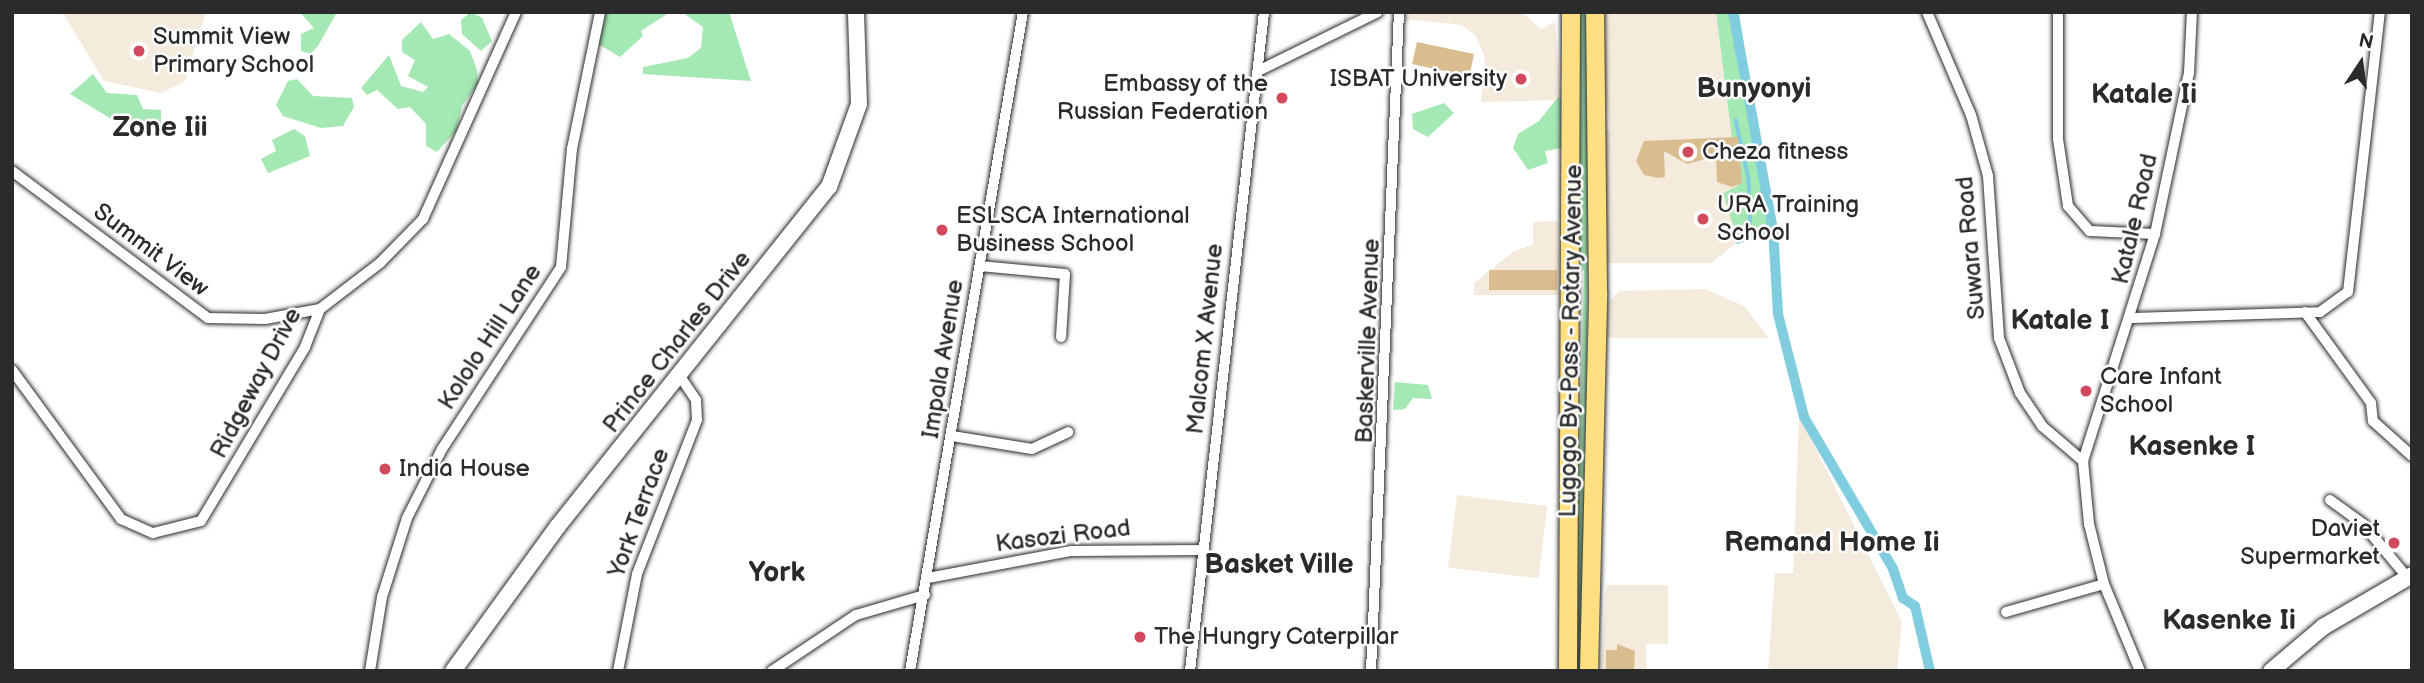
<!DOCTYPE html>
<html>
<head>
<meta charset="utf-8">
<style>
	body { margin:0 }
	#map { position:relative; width:2424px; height:683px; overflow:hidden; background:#fff; font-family:"Balsamiq Sans",sans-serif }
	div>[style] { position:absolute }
	.built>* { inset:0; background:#f4ebdd; transform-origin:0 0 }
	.green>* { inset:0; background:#a4e8b3 }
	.stream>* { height:3.5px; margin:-1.75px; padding:0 1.75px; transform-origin:1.75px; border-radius:1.75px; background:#81cde0 }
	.canal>* { height:10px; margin:-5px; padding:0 5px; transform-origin:5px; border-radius:5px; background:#81cde0 }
	.building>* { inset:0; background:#dabd8e; transform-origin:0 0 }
	.roads { filter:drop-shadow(0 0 2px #2b2b2b) drop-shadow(0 0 2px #2b2b2b) }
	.street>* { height:10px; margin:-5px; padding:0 5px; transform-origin:5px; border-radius:5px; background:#fff }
	.secondary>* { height:16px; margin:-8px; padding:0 8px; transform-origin:8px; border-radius:8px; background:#fff }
	.primary>* { height:18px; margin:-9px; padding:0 9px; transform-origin:9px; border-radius:9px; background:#ffdf80 }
	.dots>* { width:19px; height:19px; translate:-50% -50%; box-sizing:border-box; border:4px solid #fff; border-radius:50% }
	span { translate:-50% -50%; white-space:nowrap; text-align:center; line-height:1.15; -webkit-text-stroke:5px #fff; paint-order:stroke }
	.poi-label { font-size:24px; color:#2b2b2b }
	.left { translate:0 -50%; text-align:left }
	.right { translate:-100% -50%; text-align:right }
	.street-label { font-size:24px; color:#2b2b2b }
	.quarter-label { font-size:28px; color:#2b2b2b; font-weight:700 }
	.frame { position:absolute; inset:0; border:14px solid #2b2b2b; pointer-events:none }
	.north { position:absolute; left:2326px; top:28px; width:70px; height:70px; -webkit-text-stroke:5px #fff; paint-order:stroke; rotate:13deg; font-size:19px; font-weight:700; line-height:28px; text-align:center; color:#2b2b2b }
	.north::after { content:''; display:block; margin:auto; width:24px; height:32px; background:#2b2b2b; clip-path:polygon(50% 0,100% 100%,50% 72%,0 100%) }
</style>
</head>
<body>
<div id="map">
	<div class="built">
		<i style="clip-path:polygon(62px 12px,206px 12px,185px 81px,161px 93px,104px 81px)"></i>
		<i style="clip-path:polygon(1407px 12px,1521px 12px,1541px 29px,1555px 22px,1561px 100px,1481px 102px,1485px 57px,1475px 35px,1462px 25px,1406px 19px)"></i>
		<i style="clip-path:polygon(1606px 12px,1716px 12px,1738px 187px,1723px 193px,1738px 242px,1711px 263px,1595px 263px,1600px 131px,1610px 130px,1599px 34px)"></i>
		<i style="clip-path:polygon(1558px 221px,1559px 295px,1474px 295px,1474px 283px,1514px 251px,1533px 245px,1533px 222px)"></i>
		<i style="clip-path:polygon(1705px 289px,1744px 306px,1769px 338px,1602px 338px,1603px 306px,1620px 291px)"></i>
		<i style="clip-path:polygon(1799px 415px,1902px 622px,1897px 671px,1768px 671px,1775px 573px,1793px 573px)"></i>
		<i style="left:1457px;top:495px;width:91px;height:73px;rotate:7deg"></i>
		<i style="clip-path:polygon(1606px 585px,1668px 585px,1668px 644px,1646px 644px,1647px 671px,1601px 671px)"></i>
	</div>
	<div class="green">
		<i style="clip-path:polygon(337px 12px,318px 46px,310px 54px,301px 51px,301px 34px,314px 28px,300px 12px)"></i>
		<i style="clip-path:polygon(471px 12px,482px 18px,492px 41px,481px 51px,462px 34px,461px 20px)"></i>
		<i style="clip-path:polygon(595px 12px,670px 12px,641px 31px,643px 36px,620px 57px,593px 41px,605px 23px)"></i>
		<i style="clip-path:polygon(682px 12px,729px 12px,751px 81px,643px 74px,643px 67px,688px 58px,701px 48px,703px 27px)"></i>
		<i style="clip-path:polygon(1579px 12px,1589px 12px,1585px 671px,1574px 671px,1584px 270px,1578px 270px)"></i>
		<i style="clip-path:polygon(1716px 12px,1739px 12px,1773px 235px,1738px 242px,1723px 193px,1738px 186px)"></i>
		<i style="clip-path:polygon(421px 22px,433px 39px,449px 34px,470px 51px,477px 70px,478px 83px,462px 106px,456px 131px,437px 152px,426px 146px,426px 124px,410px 107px,398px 109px,377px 90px,367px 95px,361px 88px,389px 55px,401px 86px,423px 92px,428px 87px,408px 76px,415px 60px,402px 52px,402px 40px)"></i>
		<i style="clip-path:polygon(93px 74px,107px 93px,137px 95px,143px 109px,161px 110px,161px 126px,118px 123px,70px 94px)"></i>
		<i style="clip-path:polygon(297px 79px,313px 96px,352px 98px,354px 107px,343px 126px,321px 128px,283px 116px,276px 105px,288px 81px)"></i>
		<i style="clip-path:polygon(1558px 97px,1566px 101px,1562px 148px,1545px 151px,1548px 163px,1528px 170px,1513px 148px,1518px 134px,1539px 121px)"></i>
		<i style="clip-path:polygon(1444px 103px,1454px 113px,1428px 137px,1413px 129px,1412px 114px)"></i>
		<i style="clip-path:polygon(294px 129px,305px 136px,310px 156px,268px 173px,261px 159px,276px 151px,272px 140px)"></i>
		<i style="clip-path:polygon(1395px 382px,1428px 385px,1432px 399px,1413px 398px,1405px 409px,1393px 410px)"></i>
	</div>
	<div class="stream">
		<i style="left:1736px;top:120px;width:60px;rotate:77.6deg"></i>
		<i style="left:1749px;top:179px;width:59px;rotate:88.1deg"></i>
		<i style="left:1751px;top:238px;width:22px;rotate:-8deg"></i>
		<i style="left:1773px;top:235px;width:6px;rotate:-90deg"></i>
		<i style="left:1738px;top:242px;width:15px;rotate:-23deg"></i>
	</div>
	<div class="canal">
		<i style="left:1733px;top:12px;width:221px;rotate:79.6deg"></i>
		<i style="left:1773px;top:229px;width:85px;rotate:86.6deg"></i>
		<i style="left:1778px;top:314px;width:106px;rotate:75.8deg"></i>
		<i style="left:1804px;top:417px;width:176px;rotate:59.6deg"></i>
		<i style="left:1893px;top:569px;width:31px;rotate:71deg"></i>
		<i style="left:1903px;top:598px;width:14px;rotate:34deg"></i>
		<i style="left:1915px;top:606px;width:67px;rotate:77deg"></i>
	</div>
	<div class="building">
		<i style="clip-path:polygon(1417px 42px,1474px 54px,1467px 88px,1447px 83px,1449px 72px,1412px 64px)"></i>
		<i style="clip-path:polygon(1738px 137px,1742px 183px,1732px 187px,1717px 182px,1716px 156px,1687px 164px,1664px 151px,1665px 177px,1658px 178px,1644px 175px,1636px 161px,1644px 141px)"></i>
		<i style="left:1489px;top:270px;width:68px;height:20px"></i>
		<i style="clip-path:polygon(1617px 644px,1635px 651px,1634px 671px,1606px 671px,1606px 650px,1617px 650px)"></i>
	</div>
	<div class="roads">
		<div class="street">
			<i style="left:1927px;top:12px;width:112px;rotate:66.9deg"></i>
			<i style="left:1971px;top:115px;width:63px;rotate:74.4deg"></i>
			<i style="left:1988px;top:176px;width:162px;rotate:86.1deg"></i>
			<i style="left:1999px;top:338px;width:59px;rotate:69.1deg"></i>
			<i style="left:2020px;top:393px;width:40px;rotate:56deg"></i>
			<i style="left:2042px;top:426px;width:54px;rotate:40.5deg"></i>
			<i style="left:2058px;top:12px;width:127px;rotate:90deg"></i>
			<i style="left:2058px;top:139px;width:68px;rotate:81.5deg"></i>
			<i style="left:2068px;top:206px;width:33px;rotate:49deg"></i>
			<i style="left:2090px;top:231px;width:65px;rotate:2.6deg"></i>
			<i style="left:1260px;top:70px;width:131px;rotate:-26.2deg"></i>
			<i style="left:12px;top:171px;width:245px;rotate:36.9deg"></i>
			<i style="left:208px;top:318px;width:57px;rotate:1deg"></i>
			<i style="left:265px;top:319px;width:56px;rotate:-10.3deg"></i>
			<i style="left:980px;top:266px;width:85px;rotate:5.4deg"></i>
			<i style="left:1065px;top:274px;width:63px;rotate:93.6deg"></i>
			<i style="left:2305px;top:312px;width:112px;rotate:54deg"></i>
			<i style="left:2371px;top:403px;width:18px;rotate:84deg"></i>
			<i style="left:2373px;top:421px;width:52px;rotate:41.9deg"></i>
			<i style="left:2133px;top:318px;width:187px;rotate:-1.8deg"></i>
			<i style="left:2320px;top:312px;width:34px;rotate:-36deg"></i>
			<i style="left:2348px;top:292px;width:282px;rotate:-83.5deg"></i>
			<i style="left:12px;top:370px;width:185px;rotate:53.8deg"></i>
			<i style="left:121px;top:519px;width:35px;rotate:24deg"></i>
			<i style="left:153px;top:533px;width:49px;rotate:-14deg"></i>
			<i style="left:201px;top:521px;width:203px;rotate:-59.1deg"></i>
			<i style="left:305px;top:347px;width:41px;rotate:-68.5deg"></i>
			<i style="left:320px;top:309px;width:76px;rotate:-37.5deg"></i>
			<i style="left:380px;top:263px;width:62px;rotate:-45.7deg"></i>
			<i style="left:423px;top:219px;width:227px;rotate:-65.8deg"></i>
			<i style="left:952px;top:436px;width:81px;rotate:9.2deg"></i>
			<i style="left:1032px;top:449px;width:40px;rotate:-25deg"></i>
			<i style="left:2330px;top:500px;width:41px;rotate:36deg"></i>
			<i style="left:2363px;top:524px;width:69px;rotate:50.3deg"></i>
			<i style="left:928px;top:578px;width:146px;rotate:-10.7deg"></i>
			<i style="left:1071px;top:551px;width:133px;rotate:-0.4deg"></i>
			<i style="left:2006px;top:612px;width:102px;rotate:-15.9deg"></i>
			<i style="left:370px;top:671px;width:75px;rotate:-80.8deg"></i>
			<i style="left:382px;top:597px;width:83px;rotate:-72.4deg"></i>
			<i style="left:407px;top:518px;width:77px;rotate:-63.1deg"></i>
			<i style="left:442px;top:449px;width:217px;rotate:-56.8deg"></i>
			<i style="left:561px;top:267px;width:119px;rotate:-84.7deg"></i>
			<i style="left:572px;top:149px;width:140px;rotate:-78.4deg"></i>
			<i style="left:618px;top:671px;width:99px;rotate:-78.9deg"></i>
			<i style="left:637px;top:574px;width:165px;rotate:-68.7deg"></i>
			<i style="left:697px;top:420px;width:20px;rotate:-93deg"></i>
			<i style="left:696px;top:400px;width:29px;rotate:-124deg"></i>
			<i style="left:772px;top:671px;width:101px;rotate:-33.7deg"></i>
			<i style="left:856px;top:615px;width:72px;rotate:-16.2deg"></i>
			<i style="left:910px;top:671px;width:669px;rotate:-80.27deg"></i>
			<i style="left:1190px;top:671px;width:663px;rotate:-83.59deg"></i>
			<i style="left:1371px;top:671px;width:660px;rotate:-87.57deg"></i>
			<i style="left:2140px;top:671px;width:94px;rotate:-112.5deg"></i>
			<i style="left:2104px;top:584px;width:62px;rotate:-104deg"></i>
			<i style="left:2089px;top:524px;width:63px;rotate:-95.4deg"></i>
			<i style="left:2083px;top:461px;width:238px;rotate:-72.4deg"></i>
			<i style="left:2155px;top:234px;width:165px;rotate:-78.1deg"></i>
			<i style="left:2189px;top:73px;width:61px;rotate:-87.2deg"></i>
		</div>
		<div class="secondary">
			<i style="left:453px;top:671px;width:179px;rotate:-54.1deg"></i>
			<i style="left:558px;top:526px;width:434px;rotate:-51.4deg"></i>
			<i style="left:829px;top:187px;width:88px;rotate:-70.1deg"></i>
			<i style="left:859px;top:104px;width:92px;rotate:-91.9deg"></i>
			<i style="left:2271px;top:671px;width:68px;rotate:-40.2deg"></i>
			<i style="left:2323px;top:627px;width:103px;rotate:-30.3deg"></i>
		</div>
		<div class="primary">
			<i style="left:1568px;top:671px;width:659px;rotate:-89.74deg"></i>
			<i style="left:1589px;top:671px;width:378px;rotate:-88.6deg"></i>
			<i style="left:1598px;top:293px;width:281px;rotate:-90.6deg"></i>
		</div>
	</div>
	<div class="dots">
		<i style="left:139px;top:51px;background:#d1495b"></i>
		<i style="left:1521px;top:79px;background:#d1495b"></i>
		<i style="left:1282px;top:98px;background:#d1495b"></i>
		<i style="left:1688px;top:152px;background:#d1495b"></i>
		<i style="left:1703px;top:219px;background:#d1495b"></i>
		<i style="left:942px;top:230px;background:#d1495b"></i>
		<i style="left:2086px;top:391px;background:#d1495b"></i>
		<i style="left:385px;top:469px;background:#d1495b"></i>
		<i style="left:2394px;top:543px;background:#d1495b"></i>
		<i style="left:1140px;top:637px;background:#d1495b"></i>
	</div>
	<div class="poi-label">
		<span class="left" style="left:153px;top:51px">Summit View<br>Primary School</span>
		<span class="right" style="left:1507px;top:79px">ISBAT University</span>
		<span class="right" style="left:1268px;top:98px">Embassy of the<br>Russian Federation</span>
		<span class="left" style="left:1702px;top:152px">Cheza fitness</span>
		<span class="left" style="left:1717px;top:219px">URA Training<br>School</span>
		<span class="left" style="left:956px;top:230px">ESLSCA International<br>Business School</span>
		<span class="left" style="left:2100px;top:391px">Care Infant<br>School</span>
		<span class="left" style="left:399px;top:469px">India House</span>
		<span class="right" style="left:2380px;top:543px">Daviet<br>Supermarket</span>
		<span class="left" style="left:1154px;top:637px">The Hungry Caterpillar</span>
	</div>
	<div class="street-label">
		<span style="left:2135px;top:219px;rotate:-77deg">Katale Road</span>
		<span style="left:1971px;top:248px;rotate:-95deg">Suwara Road</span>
		<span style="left:151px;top:250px;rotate:37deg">Summit View</span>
		<span style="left:490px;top:337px;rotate:-57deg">Kololo Hill Lane</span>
		<span style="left:1205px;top:339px;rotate:-84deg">Malcom X Avenue</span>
		<span style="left:1368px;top:341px;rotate:-88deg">Baskerville Avenue</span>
		<span style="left:1571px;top:341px;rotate:-89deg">Lugogo By-Pass - Rotary Avenue</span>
		<span style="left:677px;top:342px;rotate:-52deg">Prince Charles Drive</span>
		<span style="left:943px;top:359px;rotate:-81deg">Impala Avenue</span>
		<span style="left:256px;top:383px;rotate:-62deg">Ridgeway Drive</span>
		<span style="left:639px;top:513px;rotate:-70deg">York Terrace</span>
		<span style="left:1063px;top:536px;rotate:-7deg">Kasozi Road</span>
	</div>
	<div class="quarter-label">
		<span style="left:1754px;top:89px">Bunyonyi</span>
		<span style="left:2144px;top:95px">Katale Ii</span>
		<span style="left:160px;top:128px">Zone Iii</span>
		<span style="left:2060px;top:321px">Katale I</span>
		<span style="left:2192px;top:447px">Kasenke I</span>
		<span style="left:1832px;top:543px">Remand Home Ii</span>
		<span style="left:1279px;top:565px">Basket Ville</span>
		<span style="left:777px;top:573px">York</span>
		<span style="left:2229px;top:621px">Kasenke Ii</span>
	</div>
	<div class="frame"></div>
	<div class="north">N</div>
</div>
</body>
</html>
